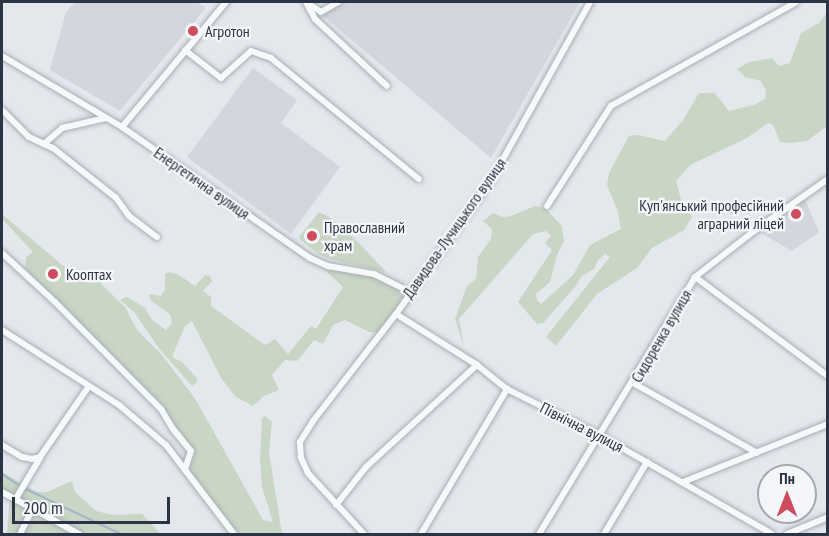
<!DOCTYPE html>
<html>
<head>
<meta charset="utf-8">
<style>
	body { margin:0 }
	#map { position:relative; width:829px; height:536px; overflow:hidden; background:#e4e7ec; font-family:"PT Sans Narrow",sans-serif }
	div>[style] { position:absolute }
	.built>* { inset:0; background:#d2d6de }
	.green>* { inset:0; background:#c9d6c5 }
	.stream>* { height:1.5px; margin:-0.75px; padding:0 0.75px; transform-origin:0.75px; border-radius:0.75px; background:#9fb5cb }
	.roads { filter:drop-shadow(0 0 2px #a9aeb6) drop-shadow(0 0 2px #a9aeb6) }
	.street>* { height:6px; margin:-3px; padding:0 3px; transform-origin:3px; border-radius:3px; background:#f7f8fa }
	.dots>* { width:16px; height:16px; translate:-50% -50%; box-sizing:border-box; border:3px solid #f4f6f9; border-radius:50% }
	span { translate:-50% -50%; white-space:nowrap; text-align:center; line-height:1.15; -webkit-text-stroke:4.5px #f4f6f9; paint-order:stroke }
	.poi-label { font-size:16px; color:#2b3444 }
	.left { translate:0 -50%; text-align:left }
	.right { translate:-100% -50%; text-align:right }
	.street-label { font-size:16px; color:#2b3444 }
	.frame { position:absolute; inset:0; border:3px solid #2b3444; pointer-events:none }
	.north { position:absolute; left:757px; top:464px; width:60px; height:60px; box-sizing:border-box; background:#f4f6f9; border:2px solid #a4a8b1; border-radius:50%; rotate:0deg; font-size:16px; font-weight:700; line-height:24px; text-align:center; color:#2b3444 }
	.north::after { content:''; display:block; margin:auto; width:21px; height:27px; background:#cf4b5e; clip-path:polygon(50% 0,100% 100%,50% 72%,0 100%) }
	.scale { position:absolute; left:12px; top:497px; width:158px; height:27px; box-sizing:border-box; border:3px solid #2b3444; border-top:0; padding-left:8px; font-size:18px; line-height:21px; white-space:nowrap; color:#2b3444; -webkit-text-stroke:4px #f4f6f9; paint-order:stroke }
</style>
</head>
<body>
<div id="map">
	<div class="built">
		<i style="clip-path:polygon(75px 2px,197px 2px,206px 8px,120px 111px,50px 70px,66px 12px)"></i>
		<i style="clip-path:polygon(338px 2px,580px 2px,491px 158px,321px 14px)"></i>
		<i style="clip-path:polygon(253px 68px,297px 100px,281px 123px,340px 167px,291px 234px,187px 157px)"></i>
		<i style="clip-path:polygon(804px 197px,819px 232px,792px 251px,756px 230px)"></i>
	</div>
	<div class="green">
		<i style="clip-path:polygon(827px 12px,827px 126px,807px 141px,789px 143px,780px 142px,773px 125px,768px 123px,747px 138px,690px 165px,676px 181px,681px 200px,692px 217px,684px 230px,652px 248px,637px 268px,597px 294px,556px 346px,546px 337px,610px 257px,605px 254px,598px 260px,594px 269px,582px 276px,575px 287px,543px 323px,537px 324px,518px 302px,552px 250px,545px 243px,551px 236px,546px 231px,533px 234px,459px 319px,464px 347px,455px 319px,467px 286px,476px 279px,478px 257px,491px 239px,492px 229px,483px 221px,493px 213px,503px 217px,511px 216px,535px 206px,545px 208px,562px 226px,564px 241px,557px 255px,550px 282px,536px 294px,537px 300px,541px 304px,573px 275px,590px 245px,621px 229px,618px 212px,607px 185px,609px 173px,629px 136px,638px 135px,665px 141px,683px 120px,699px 93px,715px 93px,729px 111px,754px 105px,765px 99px,766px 91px,761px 81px,745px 77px,737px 69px,749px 62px,772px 58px,779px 66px,790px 63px,801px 33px,819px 23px)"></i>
		<i style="clip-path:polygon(319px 212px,329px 217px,358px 242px,386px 272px,333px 260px,320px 255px,302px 241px,299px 237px)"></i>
		<i style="clip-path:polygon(2px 214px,82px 282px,95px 278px,125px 307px,137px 330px,162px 355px,196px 400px,263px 520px,273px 522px,262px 487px,260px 461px,262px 418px,265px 416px,272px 422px,269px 452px,282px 534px,244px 534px,242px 531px,242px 534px,233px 529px,187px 471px,191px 459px,158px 402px,25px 268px,26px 257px,33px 252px,2px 219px)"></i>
		<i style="clip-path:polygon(256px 224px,328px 266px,373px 274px,410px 292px,381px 333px,369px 332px,345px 320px,333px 325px,323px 344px,314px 340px,297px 361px,285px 360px,272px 375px,279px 390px,264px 396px,253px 406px,236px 397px,221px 378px,192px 321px,185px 326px,172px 357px,182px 362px,194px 375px,198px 381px,192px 386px,158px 347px,134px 312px,120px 300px,127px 297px,134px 301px,145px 308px,152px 320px,166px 330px,172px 323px,170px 314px,150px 300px,149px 294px,161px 296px,165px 290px,165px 274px,170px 272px,179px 275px,195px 286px,205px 275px,210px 276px,212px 281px,203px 291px,211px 297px,211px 306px,265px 345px,275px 339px,288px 354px,311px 326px,316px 329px,343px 287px,325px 270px)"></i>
		<i style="clip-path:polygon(2px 472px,37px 492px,47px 492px,72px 481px,75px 492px,96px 511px,113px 515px,142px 514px,161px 534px,7px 534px,10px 497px,2px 492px)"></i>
	</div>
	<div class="stream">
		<i style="left:2px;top:474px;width:20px;rotate:33deg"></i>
		<i style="left:26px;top:489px;width:105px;rotate:25.3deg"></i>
	</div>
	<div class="roads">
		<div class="street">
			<i style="left:306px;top:2px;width:19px;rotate:62deg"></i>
			<i style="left:315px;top:19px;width:98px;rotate:42.9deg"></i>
			<i style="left:309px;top:4px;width:14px;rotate:34deg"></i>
			<i style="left:321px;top:12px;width:20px;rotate:-30deg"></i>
			<i style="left:185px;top:50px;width:46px;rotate:37.9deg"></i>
			<i style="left:221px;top:78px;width:40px;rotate:-42deg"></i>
			<i style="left:251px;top:51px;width:21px;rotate:19deg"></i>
			<i style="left:271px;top:58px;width:191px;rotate:39.3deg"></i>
			<i style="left:2px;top:56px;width:139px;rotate:30.6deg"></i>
			<i style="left:122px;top:127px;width:229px;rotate:34.9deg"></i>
			<i style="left:310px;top:258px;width:20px;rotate:24deg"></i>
			<i style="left:328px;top:266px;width:47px;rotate:9.9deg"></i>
			<i style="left:374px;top:274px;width:40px;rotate:26.6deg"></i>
			<i style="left:2px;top:110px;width:38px;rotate:45deg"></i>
			<i style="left:29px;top:137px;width:26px;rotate:25deg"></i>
			<i style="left:53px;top:148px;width:80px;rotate:38.4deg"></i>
			<i style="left:116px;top:198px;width:22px;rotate:54deg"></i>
			<i style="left:129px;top:216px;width:35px;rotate:37deg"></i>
			<i style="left:122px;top:127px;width:163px;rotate:-50.2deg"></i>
			<i style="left:45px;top:143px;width:23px;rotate:-41deg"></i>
			<i style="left:62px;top:128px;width:45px;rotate:-12.8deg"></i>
			<i style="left:547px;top:206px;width:119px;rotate:-57.4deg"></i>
			<i style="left:611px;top:106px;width:212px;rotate:-29.3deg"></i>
			<i style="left:2px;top:253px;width:72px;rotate:42.8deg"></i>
			<i style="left:55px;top:302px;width:151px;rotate:45.3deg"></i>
			<i style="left:161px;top:409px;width:23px;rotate:59deg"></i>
			<i style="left:173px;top:429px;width:28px;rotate:51deg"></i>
			<i style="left:191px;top:451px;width:20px;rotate:108deg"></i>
			<i style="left:695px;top:277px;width:166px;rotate:36.7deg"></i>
			<i style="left:396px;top:314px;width:96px;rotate:32.2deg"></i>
			<i style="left:477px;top:365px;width:38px;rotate:39deg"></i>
			<i style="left:507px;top:389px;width:105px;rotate:26.6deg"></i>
			<i style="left:601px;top:436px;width:197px;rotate:29.8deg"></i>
			<i style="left:2px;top:330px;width:139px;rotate:32.7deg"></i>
			<i style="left:119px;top:405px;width:62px;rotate:40.4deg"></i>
			<i style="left:166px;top:445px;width:112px;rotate:52.6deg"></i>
			<i style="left:633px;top:383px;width:142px;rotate:29.4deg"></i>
			<i style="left:2px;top:445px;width:23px;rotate:31deg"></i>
			<i style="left:22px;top:457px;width:10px;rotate:11deg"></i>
			<i style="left:32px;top:459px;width:8px;rotate:-14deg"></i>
			<i style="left:40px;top:457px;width:86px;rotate:-55.4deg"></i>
			<i style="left:683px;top:482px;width:156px;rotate:-21.8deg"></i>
			<i style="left:2px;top:492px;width:88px;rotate:28.6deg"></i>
			<i style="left:15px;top:500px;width:49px;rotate:-59.2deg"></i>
			<i style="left:336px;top:505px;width:48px;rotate:-51.7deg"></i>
			<i style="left:366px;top:467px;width:151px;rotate:-42.6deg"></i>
			<i style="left:20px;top:534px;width:27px;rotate:-63deg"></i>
			<i style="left:364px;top:534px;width:83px;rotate:-132.6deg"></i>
			<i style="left:308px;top:473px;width:17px;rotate:-115deg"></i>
			<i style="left:301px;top:458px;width:16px;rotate:-94deg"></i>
			<i style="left:300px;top:442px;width:25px;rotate:-58deg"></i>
			<i style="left:313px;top:421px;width:135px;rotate:-52.2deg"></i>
			<i style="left:396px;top:314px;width:166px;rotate:-54.6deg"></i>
			<i style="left:492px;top:179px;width:202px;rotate:-61deg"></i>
			<i style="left:421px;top:534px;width:169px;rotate:-59.3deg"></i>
			<i style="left:539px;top:534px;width:301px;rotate:-58.7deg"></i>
			<i style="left:695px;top:277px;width:75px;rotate:-37.9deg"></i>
			<i style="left:754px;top:231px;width:90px;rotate:-35.1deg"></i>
			<i style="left:604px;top:534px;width:84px;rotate:-59.2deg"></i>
			<i style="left:787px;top:534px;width:44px;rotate:-22.5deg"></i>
		</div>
	</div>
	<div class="dots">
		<i style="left:193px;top:31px;background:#cf4b5e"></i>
		<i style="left:796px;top:214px;background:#cf4b5e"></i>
		<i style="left:312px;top:236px;background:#cf4b5e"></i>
		<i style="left:53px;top:274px;background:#cf4b5e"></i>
	</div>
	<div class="poi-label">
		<span class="left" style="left:205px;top:31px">Агротон</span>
		<span class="right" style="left:784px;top:214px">Куп'янський професійний<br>аграрний ліцей</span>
		<span class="left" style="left:324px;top:236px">Православний<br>храм</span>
		<span class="left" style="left:66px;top:274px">Кооптах</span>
	</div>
	<div class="street-label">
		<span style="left:202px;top:183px;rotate:35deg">Енергетична вулиця</span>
		<span style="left:454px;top:228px;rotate:-55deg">Давидова-Лучицького вулиця</span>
		<span style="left:661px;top:336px;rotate:-60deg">Сидоренка вулиця</span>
		<span style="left:582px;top:427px;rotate:27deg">Північна вулиця</span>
	</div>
	<div class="frame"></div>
	<div class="north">Пн</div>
	<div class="scale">200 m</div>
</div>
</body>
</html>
